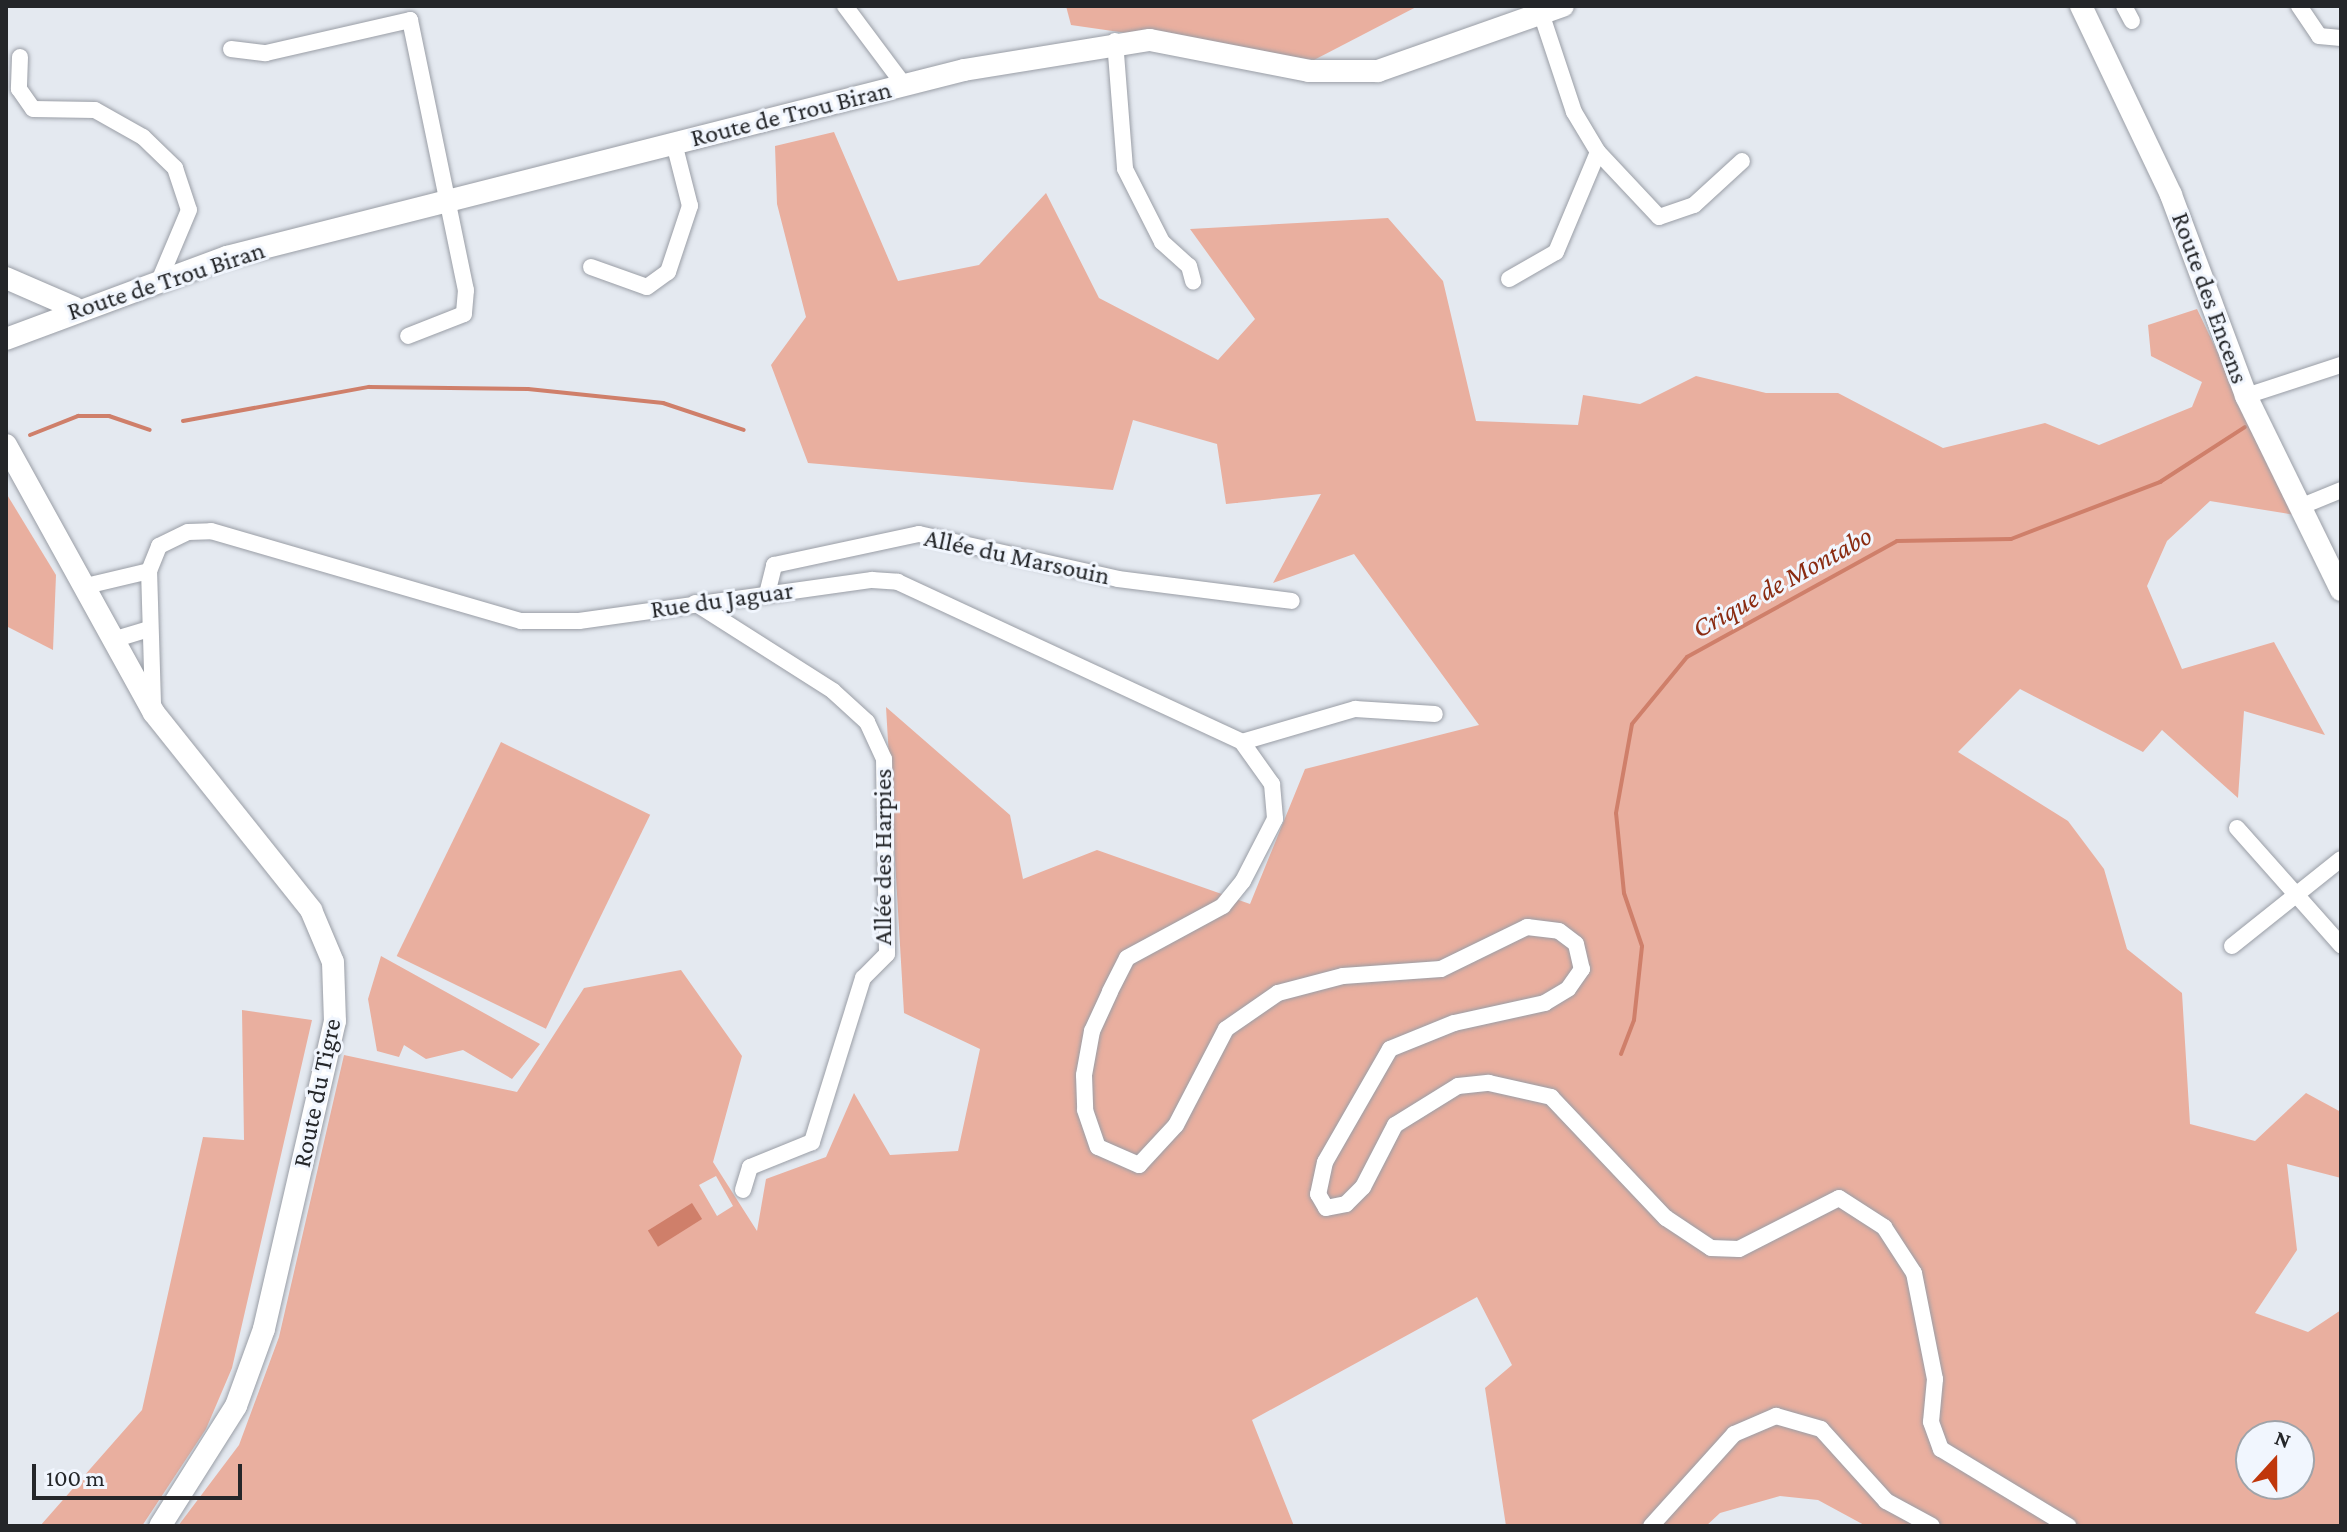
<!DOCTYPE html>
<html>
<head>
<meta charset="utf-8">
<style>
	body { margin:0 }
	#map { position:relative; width:2347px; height:1532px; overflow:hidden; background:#e4e9f0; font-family:"Crimson Pro",serif }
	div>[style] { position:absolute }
	.green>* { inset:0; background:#e9af9f; transform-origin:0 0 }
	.water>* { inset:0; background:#cf7f6a; transform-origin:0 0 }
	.stream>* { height:4px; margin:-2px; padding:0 2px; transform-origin:2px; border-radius:2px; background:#cf7f6a }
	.roads { filter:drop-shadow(0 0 2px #9a9ea6) drop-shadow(0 0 2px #9a9ea6) }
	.street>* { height:16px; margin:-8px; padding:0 8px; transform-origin:8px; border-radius:8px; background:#fff }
	.secondary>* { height:22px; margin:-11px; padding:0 11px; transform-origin:11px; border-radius:11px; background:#fff }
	span { translate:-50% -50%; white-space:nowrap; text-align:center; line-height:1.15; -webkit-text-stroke:6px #f1f6fe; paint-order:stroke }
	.street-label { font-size:26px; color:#242629 }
	.water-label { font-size:28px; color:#8a2b11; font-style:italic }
	.frame { position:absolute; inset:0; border:8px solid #242629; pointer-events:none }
	.north { position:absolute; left:2235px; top:1420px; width:80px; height:80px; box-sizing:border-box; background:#f1f6fe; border:2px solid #9fa3a9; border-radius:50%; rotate:21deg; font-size:22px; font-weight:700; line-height:32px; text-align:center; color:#242629 }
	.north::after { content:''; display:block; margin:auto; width:28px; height:36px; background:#c0370b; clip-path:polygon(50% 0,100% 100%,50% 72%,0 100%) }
	.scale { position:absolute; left:32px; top:1464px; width:210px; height:36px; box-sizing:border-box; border:4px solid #242629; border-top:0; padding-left:10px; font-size:24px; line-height:28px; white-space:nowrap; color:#242629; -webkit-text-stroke:6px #f1f6fe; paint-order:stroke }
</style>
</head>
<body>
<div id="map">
	<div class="green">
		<i style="clip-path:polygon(1066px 6px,1418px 6px,1314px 60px,1071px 25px)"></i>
		<i style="clip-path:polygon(evenodd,834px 132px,898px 281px,979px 265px,1046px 193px,1099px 298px,1218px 360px,1255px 319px,1190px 229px,1388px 218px,1443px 281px,1476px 421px,1578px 425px,1583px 395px,1640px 404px,1696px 376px,1766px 393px,1838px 393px,1943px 448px,2045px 423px,2099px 445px,2192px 407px,2202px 382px,2151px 356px,2148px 325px,2197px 309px,2295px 515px,2210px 501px,2167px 541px,2147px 586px,2182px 669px,2274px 642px,2325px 735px,2244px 711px,2238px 798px,2162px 730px,2143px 752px,2020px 689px,1958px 752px,2068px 821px,2104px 869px,2127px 949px,2182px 993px,2190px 1124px,2255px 1141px,2306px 1093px,2341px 1112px,2341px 1178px,2287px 1164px,2297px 1250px,2255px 1313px,2308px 1332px,2341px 1310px,2341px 1526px,1866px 1526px,1818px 1500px,1780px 1496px,1720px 1513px,1706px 1526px,1506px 1526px,1485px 1388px,1512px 1365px,1477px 1297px,1252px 1420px,1294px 1526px,178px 1526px,239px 1445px,279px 1337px,344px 1055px,517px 1092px,584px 988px,681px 970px,742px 1056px,713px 1162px,757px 1231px,766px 1179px,826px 1157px,854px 1093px,890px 1155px,958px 1151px,980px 1049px,904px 1013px,886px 707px,1010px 815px,1023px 879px,1097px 850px,1250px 904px,1305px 769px,1479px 725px,1354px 554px,1273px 583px,1321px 494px,1226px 504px,1217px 444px,1133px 420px,1113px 490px,808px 463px,771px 365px,806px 317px,777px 204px,775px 146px,834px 132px,716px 1176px,733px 1206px,717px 1216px,699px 1185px,716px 1176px,834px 132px,2251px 1436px,2299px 1436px,2299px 1484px,2251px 1484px,2251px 1436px)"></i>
		<i style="clip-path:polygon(6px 493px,56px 575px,53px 650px,6px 626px)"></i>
		<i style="left:501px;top:742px;width:166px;height:238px;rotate:26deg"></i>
		<i style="clip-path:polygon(381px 956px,540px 1044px,512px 1079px,463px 1050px,426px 1059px,404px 1045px,399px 1057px,377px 1051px,368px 999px)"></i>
		<i style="clip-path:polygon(242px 1010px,312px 1020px,232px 1368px,206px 1429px,142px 1526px,40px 1526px,142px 1410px,203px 1137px,244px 1140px)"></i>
	</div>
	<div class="water">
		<i style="left:692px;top:1203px;width:19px;height:52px;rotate:58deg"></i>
	</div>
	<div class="stream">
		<i style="left:183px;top:421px;width:189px;rotate:-10.4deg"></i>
		<i style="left:369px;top:387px;width:159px;rotate:0.7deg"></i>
		<i style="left:528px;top:389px;width:136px;rotate:5.9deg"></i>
		<i style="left:663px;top:403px;width:85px;rotate:18.4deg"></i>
		<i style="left:30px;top:435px;width:52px;rotate:-21.6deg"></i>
		<i style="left:78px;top:416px;width:31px"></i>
		<i style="left:109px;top:416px;width:43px;rotate:18.9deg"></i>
		<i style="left:1621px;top:1054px;width:36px;rotate:-69deg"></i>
		<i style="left:1634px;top:1020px;width:74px;rotate:-83.8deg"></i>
		<i style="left:1642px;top:946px;width:56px;rotate:-108.8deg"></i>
		<i style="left:1624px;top:893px;width:80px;rotate:-95.7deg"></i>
		<i style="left:1616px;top:813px;width:90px;rotate:-79.8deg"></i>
		<i style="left:1632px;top:724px;width:87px;rotate:-50.6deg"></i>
		<i style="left:1687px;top:657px;width:240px;rotate:-28.9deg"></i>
		<i style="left:1897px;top:541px;width:114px;rotate:-1deg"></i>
		<i style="left:2011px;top:539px;width:160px;rotate:-20.9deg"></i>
		<i style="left:2160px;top:482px;width:101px;rotate:-32.9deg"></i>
	</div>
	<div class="roads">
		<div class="street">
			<i style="left:845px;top:6px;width:99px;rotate:53.2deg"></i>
			<i style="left:2124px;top:6px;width:17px;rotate:62deg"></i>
			<i style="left:2299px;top:6px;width:36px;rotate:56deg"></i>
			<i style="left:2319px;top:36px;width:22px;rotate:5deg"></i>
			<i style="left:1115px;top:41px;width:128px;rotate:85.5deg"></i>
			<i style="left:1125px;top:169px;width:82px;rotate:63.1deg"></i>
			<i style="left:1162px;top:242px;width:36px;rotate:42deg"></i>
			<i style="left:1189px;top:266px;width:16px;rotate:75deg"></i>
			<i style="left:231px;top:49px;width:35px;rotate:7deg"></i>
			<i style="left:266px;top:53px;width:148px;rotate:-12.9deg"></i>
			<i style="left:410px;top:20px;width:276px;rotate:78.3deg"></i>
			<i style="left:466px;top:290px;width:24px;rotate:95deg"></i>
			<i style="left:464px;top:314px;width:60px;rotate:158.6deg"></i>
			<i style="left:20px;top:57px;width:32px;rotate:92deg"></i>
			<i style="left:19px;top:89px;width:24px;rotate:55deg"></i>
			<i style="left:33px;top:109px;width:62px;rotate:0.9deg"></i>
			<i style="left:95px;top:110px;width:55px;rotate:29.4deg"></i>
			<i style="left:143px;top:137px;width:45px;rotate:44.1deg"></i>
			<i style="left:175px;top:168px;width:44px;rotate:71.6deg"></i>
			<i style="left:189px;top:210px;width:77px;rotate:112.9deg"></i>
			<i style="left:1598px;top:152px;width:89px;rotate:46.8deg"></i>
			<i style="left:1659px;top:217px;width:37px;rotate:-19deg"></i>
			<i style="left:1694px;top:205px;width:65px;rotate:-42.5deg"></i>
			<i style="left:591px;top:267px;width:59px;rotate:19.7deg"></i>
			<i style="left:647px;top:287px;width:26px;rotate:-36deg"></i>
			<i style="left:668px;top:272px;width:70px;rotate:-71.6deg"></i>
			<i style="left:690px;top:206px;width:65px;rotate:-104.3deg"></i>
			<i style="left:1509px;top:279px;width:54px;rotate:-29.9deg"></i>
			<i style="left:1556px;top:252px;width:108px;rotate:-67.2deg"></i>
			<i style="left:1598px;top:152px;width:47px;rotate:-121deg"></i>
			<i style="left:1574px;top:112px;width:101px;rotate:-108.4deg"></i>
			<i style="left:2246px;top:396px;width:100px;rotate:-18.1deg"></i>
			<i style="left:2302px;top:506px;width:42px;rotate:-22.3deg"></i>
			<i style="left:86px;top:586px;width:65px;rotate:-13.4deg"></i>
			<i style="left:767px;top:594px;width:30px;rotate:-76deg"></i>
			<i style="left:774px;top:565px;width:148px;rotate:-12.1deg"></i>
			<i style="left:919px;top:534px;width:204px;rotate:12.7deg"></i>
			<i style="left:1118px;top:579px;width:175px;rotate:7.2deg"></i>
			<i style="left:695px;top:603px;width:164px;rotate:32.5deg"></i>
			<i style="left:833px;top:691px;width:46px;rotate:42.4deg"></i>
			<i style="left:867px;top:722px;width:41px;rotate:65.3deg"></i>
			<i style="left:884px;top:759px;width:195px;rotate:89.1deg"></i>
			<i style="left:887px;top:954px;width:34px;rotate:135deg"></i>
			<i style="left:863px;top:978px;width:172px;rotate:107.3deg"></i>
			<i style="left:812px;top:1142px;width:67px;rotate:158deg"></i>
			<i style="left:750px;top:1167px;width:24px;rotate:107deg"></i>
			<i style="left:116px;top:639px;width:34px;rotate:-17deg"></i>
			<i style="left:153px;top:704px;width:133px;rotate:-91.7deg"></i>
			<i style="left:149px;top:571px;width:27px;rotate:-68deg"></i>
			<i style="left:159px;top:546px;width:32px;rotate:-26deg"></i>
			<i style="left:188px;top:532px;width:23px;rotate:-2deg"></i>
			<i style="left:211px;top:531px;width:323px;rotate:16.2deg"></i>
			<i style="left:521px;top:621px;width:58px"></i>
			<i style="left:579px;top:621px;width:296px;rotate:-8deg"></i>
			<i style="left:872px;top:580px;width:26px;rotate:4deg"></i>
			<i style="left:898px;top:582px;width:379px;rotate:24.9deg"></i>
			<i style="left:1242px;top:742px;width:52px;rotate:54.5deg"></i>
			<i style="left:1272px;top:784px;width:35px;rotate:85deg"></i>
			<i style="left:1275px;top:819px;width:70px;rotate:117.3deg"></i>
			<i style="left:1243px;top:881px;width:32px;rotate:129deg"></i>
			<i style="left:1223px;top:906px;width:109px;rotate:151.6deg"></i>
			<i style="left:1127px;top:958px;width:38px;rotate:117deg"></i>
			<i style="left:1110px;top:992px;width:43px;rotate:114.8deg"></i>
			<i style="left:1092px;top:1031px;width:45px;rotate:100.3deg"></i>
			<i style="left:1084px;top:1075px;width:35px;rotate:88deg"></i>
			<i style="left:1085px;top:1110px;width:39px;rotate:71deg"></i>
			<i style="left:1098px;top:1147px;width:45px;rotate:23.7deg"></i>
			<i style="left:1139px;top:1165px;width:54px;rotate:-47.2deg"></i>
			<i style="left:1176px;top:1125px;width:108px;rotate:-62.5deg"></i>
			<i style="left:1226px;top:1029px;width:63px;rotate:-34.7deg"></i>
			<i style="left:1278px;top:993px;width:67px;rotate:-14.7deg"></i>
			<i style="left:1343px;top:976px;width:98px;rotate:-4.1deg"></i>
			<i style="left:1441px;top:969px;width:96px;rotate:-26deg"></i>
			<i style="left:1527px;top:927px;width:32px;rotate:7deg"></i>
			<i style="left:1559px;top:931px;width:21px;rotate:37deg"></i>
			<i style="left:1576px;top:944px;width:26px;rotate:77deg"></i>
			<i style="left:1582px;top:969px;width:24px;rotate:125deg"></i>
			<i style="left:1568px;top:989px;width:27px;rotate:149deg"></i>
			<i style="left:1545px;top:1003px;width:93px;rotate:167.6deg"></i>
			<i style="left:1454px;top:1023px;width:69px;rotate:157.9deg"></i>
			<i style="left:1390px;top:1049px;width:130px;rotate:119.9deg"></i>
			<i style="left:1325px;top:1162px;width:33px;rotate:102deg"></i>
			<i style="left:1318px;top:1194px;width:16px;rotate:60deg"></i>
			<i style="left:1326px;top:1208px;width:20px;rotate:-11deg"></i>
			<i style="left:1346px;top:1204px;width:24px;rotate:-45deg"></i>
			<i style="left:1363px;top:1187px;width:70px;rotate:-62.7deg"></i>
			<i style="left:1395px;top:1125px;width:74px;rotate:-31.8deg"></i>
			<i style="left:1458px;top:1086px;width:31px;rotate:-6deg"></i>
			<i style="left:1489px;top:1083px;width:64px;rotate:12.7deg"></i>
			<i style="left:1551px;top:1097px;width:167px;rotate:46.5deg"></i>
			<i style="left:1666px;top:1218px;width:54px;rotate:33.7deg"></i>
			<i style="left:1711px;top:1248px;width:28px;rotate:2deg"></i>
			<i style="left:1739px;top:1249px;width:112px;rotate:-27deg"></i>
			<i style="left:1839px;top:1198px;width:54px;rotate:32.8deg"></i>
			<i style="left:1884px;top:1227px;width:55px;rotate:56.9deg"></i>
			<i style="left:1914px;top:1273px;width:108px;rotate:78.8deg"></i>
			<i style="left:1935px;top:1379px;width:43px;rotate:95.3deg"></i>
			<i style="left:1931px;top:1422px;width:29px;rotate:70deg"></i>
			<i style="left:1941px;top:1449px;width:149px;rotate:31.2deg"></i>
			<i style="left:1242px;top:742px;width:118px;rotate:-16.3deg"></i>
			<i style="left:1355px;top:709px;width:80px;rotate:3.6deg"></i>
			<i style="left:2237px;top:828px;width:157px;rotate:48.4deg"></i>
			<i style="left:2232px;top:946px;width:139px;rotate:-38.6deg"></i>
			<i style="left:1651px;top:1526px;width:124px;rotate:-47.9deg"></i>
			<i style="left:1734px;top:1434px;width:46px;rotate:-23.2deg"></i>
			<i style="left:1776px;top:1416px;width:47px;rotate:16.1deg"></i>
			<i style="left:1821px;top:1429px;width:97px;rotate:47.9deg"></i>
			<i style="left:1886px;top:1501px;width:52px;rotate:28.5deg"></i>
		</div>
		<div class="secondary">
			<i style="left:2081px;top:6px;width:209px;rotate:64.5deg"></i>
			<i style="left:2171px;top:195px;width:215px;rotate:69.5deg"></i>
			<i style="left:2246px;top:396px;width:216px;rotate:63.9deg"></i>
			<i style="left:6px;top:278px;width:75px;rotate:23.5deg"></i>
			<i style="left:6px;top:339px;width:236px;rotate:-20.4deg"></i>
			<i style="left:227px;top:257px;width:760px;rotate:-14.24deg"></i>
			<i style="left:964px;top:70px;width:188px;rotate:-9.2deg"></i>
			<i style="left:1150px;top:40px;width:162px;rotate:11deg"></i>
			<i style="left:1309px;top:71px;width:69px"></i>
			<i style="left:1378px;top:71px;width:196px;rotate:-19.4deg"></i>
			<i style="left:6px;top:445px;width:306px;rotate:61.1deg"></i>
			<i style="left:154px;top:713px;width:252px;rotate:51.4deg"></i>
			<i style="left:311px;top:910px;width:56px;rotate:67.1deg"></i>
			<i style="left:333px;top:962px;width:59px;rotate:88.1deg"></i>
			<i style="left:335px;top:1021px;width:316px;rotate:103deg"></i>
			<i style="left:264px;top:1329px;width:82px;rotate:110deg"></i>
			<i style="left:236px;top:1406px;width:142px;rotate:122.3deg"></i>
		</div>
	</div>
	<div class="street-label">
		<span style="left:791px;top:114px;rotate:-14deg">Route de Trou Biran</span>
		<span style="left:166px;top:281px;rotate:-18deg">Route de Trou Biran</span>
		<span style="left:2210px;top:298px;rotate:70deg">Route des Encens</span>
		<span style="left:1017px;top:557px;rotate:12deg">Allée du Marsouin</span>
		<span style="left:722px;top:600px;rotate:-8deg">Rue du Jaguar</span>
		<span style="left:883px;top:857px;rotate:-90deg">Allée des Harpies</span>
		<span style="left:317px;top:1093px;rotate:-78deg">Route du Tigre</span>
	</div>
	<div class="water-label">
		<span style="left:1782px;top:582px;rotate:-29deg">Crique de Montabo</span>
	</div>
	<div class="frame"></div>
	<div class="north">N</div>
	<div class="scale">100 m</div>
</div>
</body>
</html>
